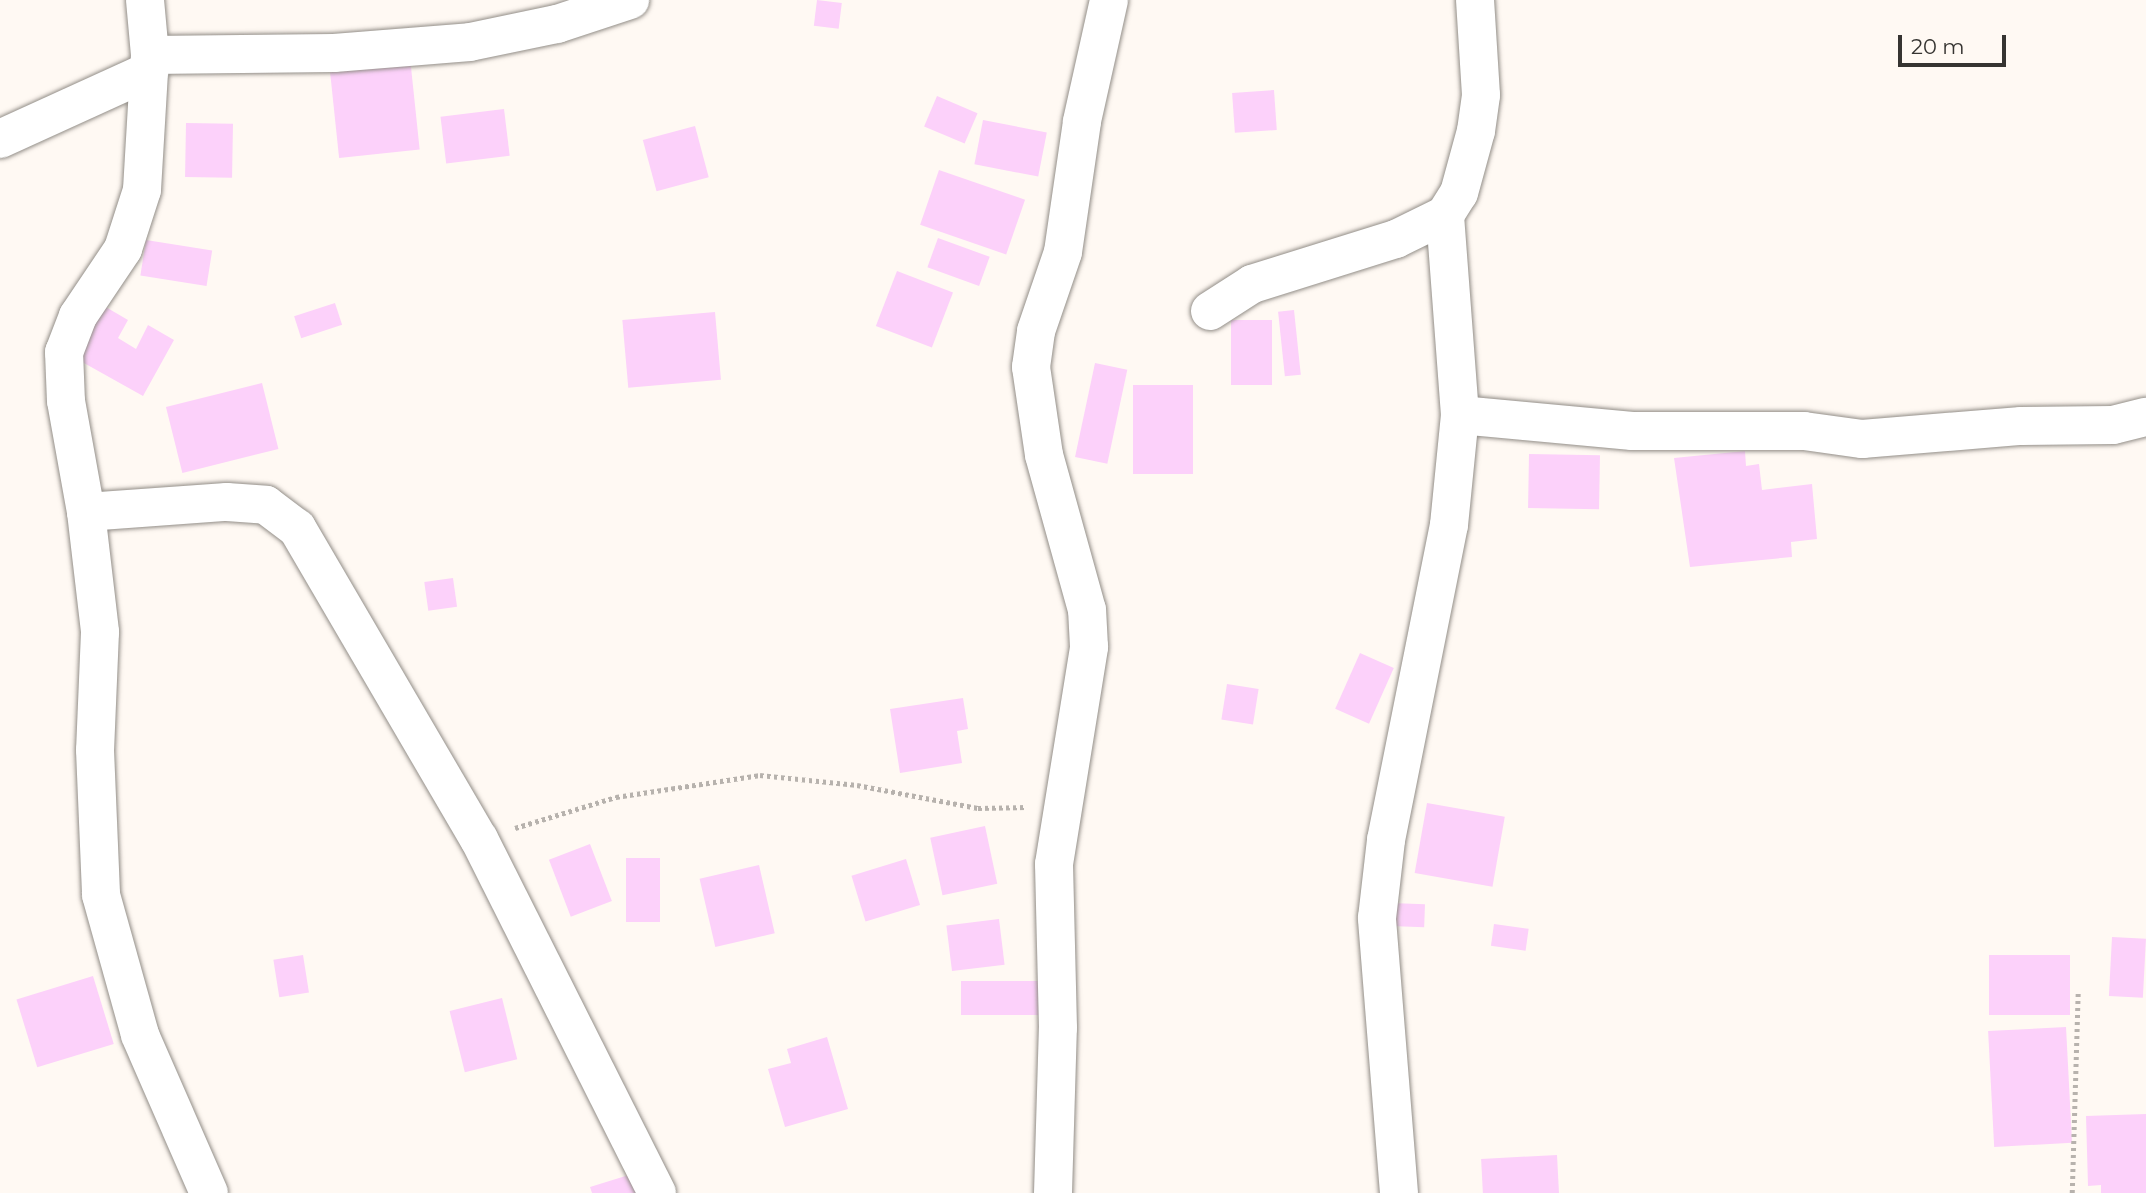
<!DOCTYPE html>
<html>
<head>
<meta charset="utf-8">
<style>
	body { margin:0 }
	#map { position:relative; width:2146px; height:1193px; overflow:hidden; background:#fff9f3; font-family:Montserrat,sans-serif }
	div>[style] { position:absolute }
	.building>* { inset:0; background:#fcd1fa; transform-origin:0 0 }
	.path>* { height:4.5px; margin-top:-2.25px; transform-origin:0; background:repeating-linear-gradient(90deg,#b7b2ad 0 3.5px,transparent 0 7px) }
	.roads { filter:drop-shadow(0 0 2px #938e88) drop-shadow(0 0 2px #938e88) }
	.minor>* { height:38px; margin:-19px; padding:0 19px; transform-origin:19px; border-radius:19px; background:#fff }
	span { translate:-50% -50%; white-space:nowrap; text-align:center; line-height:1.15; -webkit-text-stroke:5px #fff9f3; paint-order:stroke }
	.scale { position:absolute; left:1898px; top:35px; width:108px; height:32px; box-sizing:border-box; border:4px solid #363431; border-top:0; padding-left:9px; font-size:21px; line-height:24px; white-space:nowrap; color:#363431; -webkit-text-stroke:5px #fff9f3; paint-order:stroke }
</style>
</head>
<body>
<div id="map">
	<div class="building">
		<i style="left:817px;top:0;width:25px;height:26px;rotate:7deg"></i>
		<i style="left:409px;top:48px;width:102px;height:81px;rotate:84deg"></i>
		<i style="left:1274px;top:90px;width:40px;height:42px;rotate:86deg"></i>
		<i style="left:937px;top:96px;width:44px;height:33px;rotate:23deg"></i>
		<i style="left:504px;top:109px;width:47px;height:64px;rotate:83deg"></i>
		<i style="left:983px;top:120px;width:65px;height:45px;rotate:11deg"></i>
		<i style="left:186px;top:123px;width:47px;height:54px;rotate:1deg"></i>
		<i style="left:695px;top:126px;width:53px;height:54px;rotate:75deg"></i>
		<i style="left:939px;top:170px;width:91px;height:58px;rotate:19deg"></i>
		<i style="left:938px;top:238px;width:55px;height:31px;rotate:20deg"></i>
		<i style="left:146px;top:240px;width:67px;height:36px;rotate:9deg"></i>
		<i style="left:897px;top:271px;width:60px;height:59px;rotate:21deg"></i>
		<i style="left:335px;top:303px;width:23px;height:43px;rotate:72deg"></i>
		<i style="clip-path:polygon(104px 306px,128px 320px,118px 338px,136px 349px,148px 325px,174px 340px,143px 396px,75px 358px)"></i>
		<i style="left:1294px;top:310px;width:65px;height:16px;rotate:84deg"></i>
		<i style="left:715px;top:312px;width:68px;height:93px;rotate:85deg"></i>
		<i style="left:1231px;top:320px;width:41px;height:65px"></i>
		<i style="left:1095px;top:363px;width:33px;height:96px;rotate:12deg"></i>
		<i style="left:262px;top:383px;width:68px;height:99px;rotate:76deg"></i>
		<i style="left:1133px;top:385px;width:60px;height:89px"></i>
		<i style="clip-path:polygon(1745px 451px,1746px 466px,1759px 464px,1762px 490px,1812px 484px,1817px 539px,1791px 542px,1792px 557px,1690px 567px,1674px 458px)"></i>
		<i style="left:1529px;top:454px;width:71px;height:54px;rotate:1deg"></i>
		<i style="left:453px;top:578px;width:29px;height:29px;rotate:82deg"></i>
		<i style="left:1360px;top:653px;width:37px;height:61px;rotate:24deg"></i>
		<i style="left:1227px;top:684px;width:32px;height:36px;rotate:9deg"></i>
		<i style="clip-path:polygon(963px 698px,968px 729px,957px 731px,962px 763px,900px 773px,890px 709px)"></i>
		<i style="left:1427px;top:803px;width:79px;height:71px;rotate:10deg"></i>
		<i style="left:985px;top:826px;width:59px;height:56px;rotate:78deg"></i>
		<i style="left:590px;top:844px;width:61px;height:44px;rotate:69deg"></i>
		<i style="left:626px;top:858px;width:34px;height:64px"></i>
		<i style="left:906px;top:859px;width:48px;height:57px;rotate:73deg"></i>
		<i style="left:759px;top:865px;width:70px;height:61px;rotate:77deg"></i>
		<i style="left:1391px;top:903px;width:34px;height:23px;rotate:2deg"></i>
		<i style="left:999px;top:919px;width:46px;height:53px;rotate:83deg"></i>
		<i style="left:1494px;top:924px;width:35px;height:22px;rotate:8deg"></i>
		<i style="left:2112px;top:937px;width:34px;height:59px;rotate:3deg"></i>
		<i style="left:303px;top:955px;width:38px;height:30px;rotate:81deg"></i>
		<i style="left:1989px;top:955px;width:81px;height:60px"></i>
		<i style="left:93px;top:976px;width:71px;height:80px;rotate:73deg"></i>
		<i style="left:961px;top:981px;width:90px;height:34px"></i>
		<i style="left:502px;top:998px;width:63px;height:54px;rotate:76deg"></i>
		<i style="left:2066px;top:1027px;width:116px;height:78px;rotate:87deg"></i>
		<i style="clip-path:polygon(827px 1037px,848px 1109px,785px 1127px,768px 1069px,791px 1063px,787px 1049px)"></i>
		<i style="clip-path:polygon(2146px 1114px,2146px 1193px,2101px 1193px,2101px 1185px,2088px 1186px,2086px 1116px)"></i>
		<i style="left:1557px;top:1155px;width:38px;height:76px;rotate:87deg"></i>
		<i style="clip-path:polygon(645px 1170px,652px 1193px,592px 1193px,590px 1187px)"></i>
	</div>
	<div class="path">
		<i style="left:515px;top:828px;width:106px;rotate:-17.1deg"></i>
		<i style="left:616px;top:797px;width:146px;rotate:-8.7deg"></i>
		<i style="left:760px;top:775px;width:98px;rotate:5.9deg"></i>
		<i style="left:857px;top:785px;width:123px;rotate:10.8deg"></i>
		<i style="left:978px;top:808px;width:48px;rotate:-1.2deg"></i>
		<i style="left:2072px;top:1193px;width:202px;rotate:-88.3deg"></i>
	</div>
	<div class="roads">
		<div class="minor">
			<i style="left:145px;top:0;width:55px;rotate:84.8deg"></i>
			<i style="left:150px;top:55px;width:135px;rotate:93.4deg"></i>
			<i style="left:142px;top:190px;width:62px;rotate:107.9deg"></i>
			<i style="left:123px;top:249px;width:81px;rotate:123.9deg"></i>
			<i style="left:78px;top:316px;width:39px;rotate:111deg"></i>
			<i style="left:64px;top:352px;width:49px;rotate:87.7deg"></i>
			<i style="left:66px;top:401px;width:113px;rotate:79.8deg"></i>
			<i style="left:86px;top:512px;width:121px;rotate:83.3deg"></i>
			<i style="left:100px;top:632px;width:118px;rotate:92.4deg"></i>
			<i style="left:95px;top:750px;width:145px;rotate:87.6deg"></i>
			<i style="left:101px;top:895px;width:145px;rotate:74.4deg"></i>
			<i style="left:140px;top:1035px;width:172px;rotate:66.4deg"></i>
			<i style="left:150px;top:55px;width:184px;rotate:-0.6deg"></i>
			<i style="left:334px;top:53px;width:136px;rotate:-4.6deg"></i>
			<i style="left:470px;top:42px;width:89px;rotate:-11.7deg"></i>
			<i style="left:557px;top:24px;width:77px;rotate:-18.2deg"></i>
			<i style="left:0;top:139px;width:164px;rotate:-24.5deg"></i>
			<i style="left:1210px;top:311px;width:50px;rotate:-32.7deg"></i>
			<i style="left:1252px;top:284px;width:151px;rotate:-17.4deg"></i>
			<i style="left:1396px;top:239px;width:55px;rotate:-26.1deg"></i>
			<i style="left:1445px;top:215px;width:26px;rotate:-58deg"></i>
			<i style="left:1459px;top:193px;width:64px;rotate:-74.7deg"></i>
			<i style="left:1476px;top:131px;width:36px;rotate:-82deg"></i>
			<i style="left:1481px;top:95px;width:95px;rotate:-93.6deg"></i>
			<i style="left:1460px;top:415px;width:173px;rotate:5.3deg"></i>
			<i style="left:1632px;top:431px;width:172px"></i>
			<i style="left:1804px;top:431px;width:59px;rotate:7.9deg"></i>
			<i style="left:1862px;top:439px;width:160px;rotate:-4.7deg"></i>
			<i style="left:2021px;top:426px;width:92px;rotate:-0.6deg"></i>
			<i style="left:2113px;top:425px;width:34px;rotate:-14deg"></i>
			<i style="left:86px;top:512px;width:141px;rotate:-4.1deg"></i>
			<i style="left:227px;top:502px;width:39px;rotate:4deg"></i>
			<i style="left:266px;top:505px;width:39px;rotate:37deg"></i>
			<i style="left:297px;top:528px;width:360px;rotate:59.7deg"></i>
			<i style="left:479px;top:839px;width:396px;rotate:63.3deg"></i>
			<i style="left:1053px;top:1193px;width:165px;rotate:-88.3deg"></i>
			<i style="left:1058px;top:1028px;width:164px;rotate:-91.4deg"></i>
			<i style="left:1054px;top:864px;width:220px;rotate:-80.8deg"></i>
			<i style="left:1089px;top:647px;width:37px;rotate:-93deg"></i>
			<i style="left:1087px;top:610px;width:161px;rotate:-105.5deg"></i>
			<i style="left:1044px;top:455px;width:89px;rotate:-98.4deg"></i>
			<i style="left:1031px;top:367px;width:36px;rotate:-82deg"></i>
			<i style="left:1036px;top:331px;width:83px;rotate:-71.1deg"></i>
			<i style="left:1063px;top:252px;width:132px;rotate:-81.7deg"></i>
			<i style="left:1082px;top:121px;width:124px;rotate:-77.4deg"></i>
			<i style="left:1399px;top:1193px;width:276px;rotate:-94.6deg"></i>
			<i style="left:1377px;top:918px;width:79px;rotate:-83.4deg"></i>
			<i style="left:1386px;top:840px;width:321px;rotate:-78.7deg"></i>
			<i style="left:1449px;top:525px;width:111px;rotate:-84.3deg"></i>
			<i style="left:1460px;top:415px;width:201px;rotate:-94.3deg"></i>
		</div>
	</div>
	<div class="scale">20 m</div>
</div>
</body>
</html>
